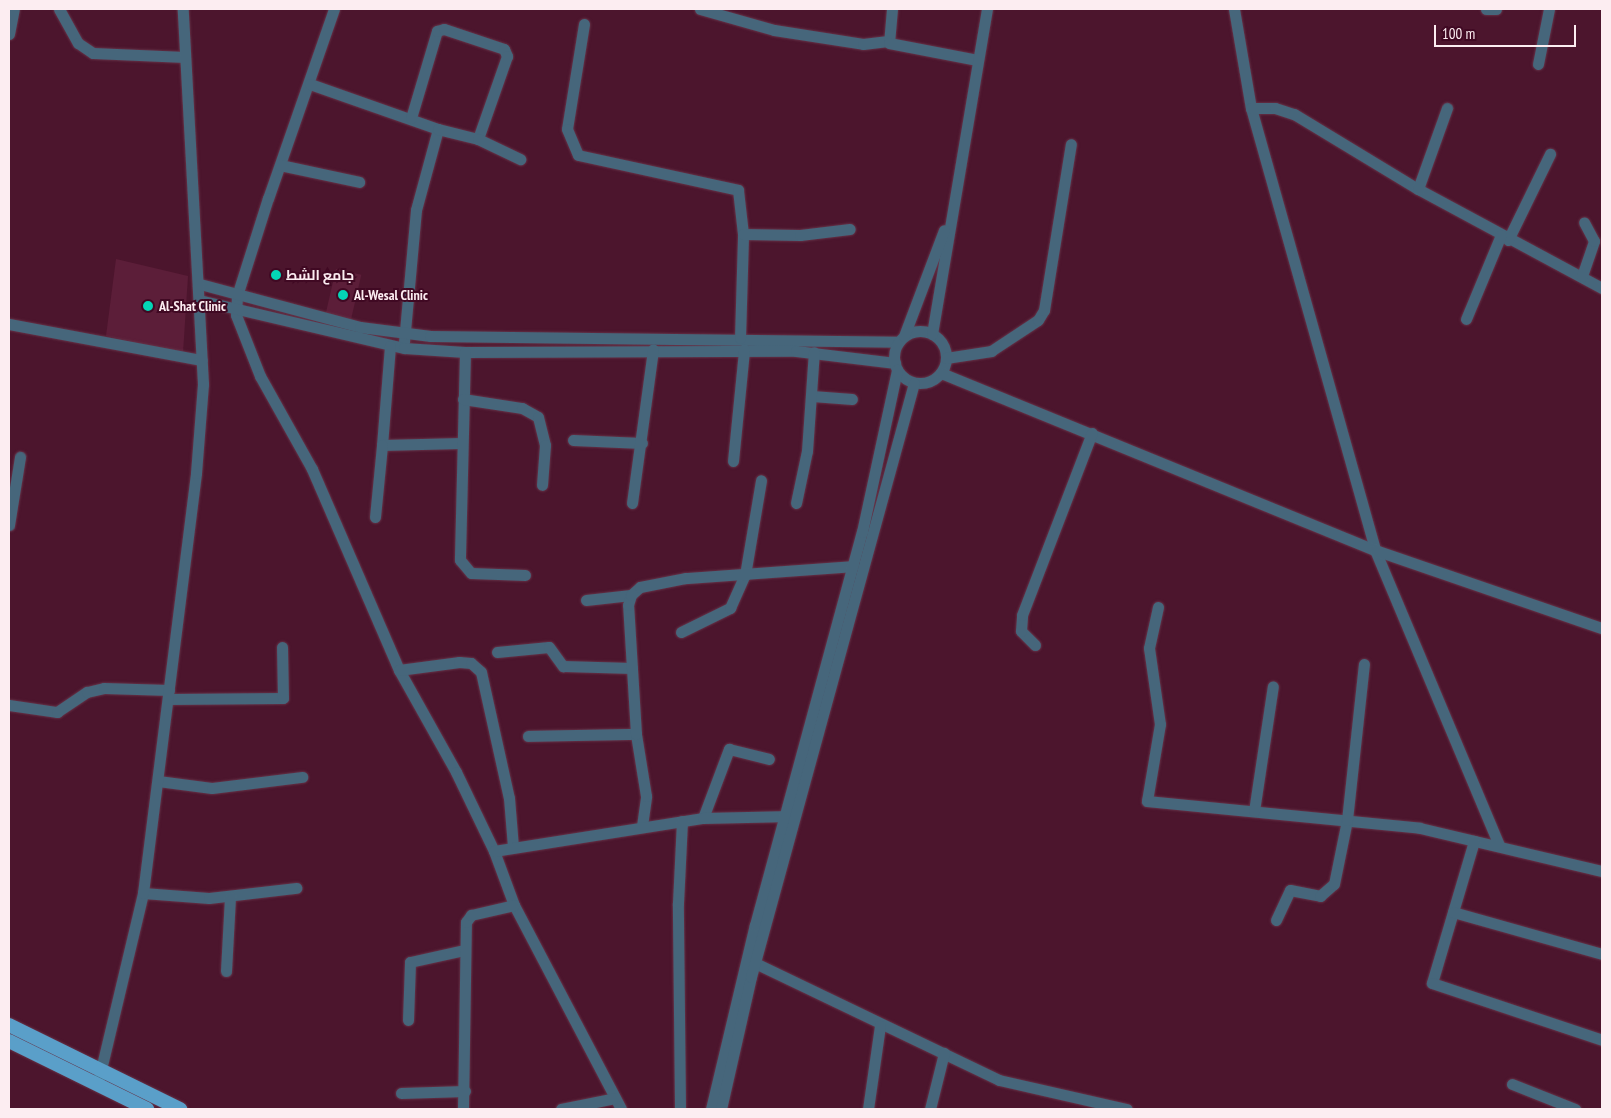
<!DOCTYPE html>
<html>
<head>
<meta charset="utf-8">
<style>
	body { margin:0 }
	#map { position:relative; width:1611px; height:1118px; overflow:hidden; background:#4c152d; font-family:"PT Sans Narrow",Cairo,sans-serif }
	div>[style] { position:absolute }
	.built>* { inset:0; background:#5c1e39; transform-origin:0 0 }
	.roads { filter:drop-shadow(0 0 1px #653348) drop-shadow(0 0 1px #653348) }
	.minor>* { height:11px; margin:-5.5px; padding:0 5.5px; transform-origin:5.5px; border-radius:5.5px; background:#46667b }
	.minor>.ring { margin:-5.5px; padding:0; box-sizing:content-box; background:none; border:11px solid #46667b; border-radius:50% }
	.major>* { height:14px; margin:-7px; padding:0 7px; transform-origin:7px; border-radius:7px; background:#5a9fc9 }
	.dots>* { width:14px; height:14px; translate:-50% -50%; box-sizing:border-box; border:2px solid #400923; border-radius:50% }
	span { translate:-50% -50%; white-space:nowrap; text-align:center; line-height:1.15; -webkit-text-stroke:4px #400923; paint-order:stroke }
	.poi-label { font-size:14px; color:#fcedf1; font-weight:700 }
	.left { translate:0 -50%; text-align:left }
	.frame { position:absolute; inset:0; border:10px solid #fcedf1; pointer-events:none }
	.scale { position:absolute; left:1434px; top:25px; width:142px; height:22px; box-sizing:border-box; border:2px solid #fcedf1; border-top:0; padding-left:6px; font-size:15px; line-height:18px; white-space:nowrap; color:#fcedf1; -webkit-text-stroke:4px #400923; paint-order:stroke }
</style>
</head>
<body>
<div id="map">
	<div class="built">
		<i style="clip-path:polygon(116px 259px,188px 276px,183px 353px,106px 336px)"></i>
		<i style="left:336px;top:269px;width:26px;height:48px;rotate:13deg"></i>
	</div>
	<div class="roads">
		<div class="minor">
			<i style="left:59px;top:9px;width:39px;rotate:61deg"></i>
			<i style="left:78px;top:43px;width:18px;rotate:34deg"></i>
			<i style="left:93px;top:53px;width:92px;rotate:2.5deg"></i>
			<i style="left:334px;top:9px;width:200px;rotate:109.2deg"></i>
			<i style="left:268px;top:198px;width:103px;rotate:107.6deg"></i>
			<i style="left:237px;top:296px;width:19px;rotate:93deg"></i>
			<i style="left:236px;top:315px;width:66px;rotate:68.5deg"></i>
			<i style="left:260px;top:376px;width:107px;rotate:60.8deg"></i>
			<i style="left:312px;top:469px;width:219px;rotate:66.6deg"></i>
			<i style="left:399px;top:670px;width:117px;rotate:60.8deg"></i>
			<i style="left:456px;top:772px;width:88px;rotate:64.3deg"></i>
			<i style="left:494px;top:851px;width:58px;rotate:69.7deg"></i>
			<i style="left:514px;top:905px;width:230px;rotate:62.3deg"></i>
			<i style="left:700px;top:9px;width:77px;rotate:15.8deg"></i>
			<i style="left:774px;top:30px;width:90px;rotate:8.9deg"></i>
			<i style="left:863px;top:44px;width:23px;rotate:-7deg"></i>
			<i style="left:892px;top:9px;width:34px;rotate:95deg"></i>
			<i style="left:889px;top:43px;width:90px;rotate:10.9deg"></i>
			<i style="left:1234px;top:9px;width:100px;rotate:80.3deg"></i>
			<i style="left:1251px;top:108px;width:459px;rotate:74.3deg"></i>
			<i style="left:1375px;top:550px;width:320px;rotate:67.2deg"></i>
			<i style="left:1486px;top:9px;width:10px"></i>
			<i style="left:584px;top:24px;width:106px;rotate:99.2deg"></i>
			<i style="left:567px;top:129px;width:28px;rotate:67deg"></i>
			<i style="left:578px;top:155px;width:164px;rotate:12.3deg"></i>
			<i style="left:738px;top:190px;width:44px;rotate:83.5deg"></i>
			<i style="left:9px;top:34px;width:25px;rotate:-79deg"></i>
			<i style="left:1538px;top:64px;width:56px;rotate:-78.7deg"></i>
			<i style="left:310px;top:84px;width:136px;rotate:19.4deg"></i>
			<i style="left:438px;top:129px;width:84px;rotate:105.2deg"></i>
			<i style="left:416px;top:210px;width:132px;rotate:95.2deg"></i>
			<i style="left:1251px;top:108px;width:24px"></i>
			<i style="left:1275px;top:108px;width:20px;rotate:18deg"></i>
			<i style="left:1294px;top:114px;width:145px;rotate:31.2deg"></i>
			<i style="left:1418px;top:189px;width:209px;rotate:28.3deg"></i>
			<i style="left:411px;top:118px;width:91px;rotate:-73.4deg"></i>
			<i style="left:437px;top:31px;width:7px;rotate:-16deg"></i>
			<i style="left:444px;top:29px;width:63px;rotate:18.4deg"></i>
			<i style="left:504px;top:49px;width:8px;rotate:67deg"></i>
			<i style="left:507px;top:56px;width:88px;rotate:109.3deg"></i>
			<i style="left:478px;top:139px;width:41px;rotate:-166deg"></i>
			<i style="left:478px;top:139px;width:47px;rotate:25.5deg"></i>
			<i style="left:280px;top:165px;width:81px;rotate:12.1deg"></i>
			<i style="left:1418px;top:189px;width:86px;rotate:-70.3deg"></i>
			<i style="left:1508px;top:240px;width:96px;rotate:-64deg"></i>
			<i style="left:1582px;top:276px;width:37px;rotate:-71deg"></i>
			<i style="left:1594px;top:241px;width:21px;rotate:-118deg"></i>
			<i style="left:200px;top:284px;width:166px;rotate:15deg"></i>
			<i style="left:360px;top:327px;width:71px;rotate:7.3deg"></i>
			<i style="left:430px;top:336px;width:469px;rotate:0.7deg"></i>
			<i style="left:199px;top:300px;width:211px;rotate:13.2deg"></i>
			<i style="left:404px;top:348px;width:61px;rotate:3.8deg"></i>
			<i style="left:465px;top:352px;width:331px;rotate:-0.2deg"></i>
			<i style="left:796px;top:351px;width:100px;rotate:6.9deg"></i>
			<i style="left:1466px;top:319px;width:91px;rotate:-67.4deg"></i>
			<i style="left:9px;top:324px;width:196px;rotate:10.6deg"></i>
			<i class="ring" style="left:894px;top:331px;width:41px;height:41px"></i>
			<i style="left:932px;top:334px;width:330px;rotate:-80.4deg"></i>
			<i style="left:904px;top:336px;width:113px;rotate:-69.3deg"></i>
			<i style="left:740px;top:338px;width:104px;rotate:-88.3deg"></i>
			<i style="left:743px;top:234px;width:57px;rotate:1deg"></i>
			<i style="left:800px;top:235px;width:50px;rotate:-6.8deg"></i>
			<i style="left:390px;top:346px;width:99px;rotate:94.6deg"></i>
			<i style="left:382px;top:445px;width:79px;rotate:-1.5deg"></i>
			<i style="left:465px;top:352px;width:208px;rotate:91.4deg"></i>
			<i style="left:460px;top:560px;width:17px;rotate:50deg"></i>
			<i style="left:471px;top:573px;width:54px;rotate:2.1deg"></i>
			<i style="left:946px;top:358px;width:46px;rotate:-8.8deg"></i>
			<i style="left:991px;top:351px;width:56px;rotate:-33.4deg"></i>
			<i style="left:1038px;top:320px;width:12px;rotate:-59deg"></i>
			<i style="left:1044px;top:310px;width:168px;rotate:-80.8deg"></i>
			<i style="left:941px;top:373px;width:469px;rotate:22.2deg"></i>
			<i style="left:1375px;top:550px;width:240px;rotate:19deg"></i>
			<i style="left:812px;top:396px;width:40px;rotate:4.3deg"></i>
			<i style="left:463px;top:399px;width:60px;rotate:8.7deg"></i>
			<i style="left:522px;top:408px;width:18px;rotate:29deg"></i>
			<i style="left:538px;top:417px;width:29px;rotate:76deg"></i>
			<i style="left:545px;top:445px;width:40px;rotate:94.3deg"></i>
			<i style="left:573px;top:440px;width:69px;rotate:2.5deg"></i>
			<i style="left:733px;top:461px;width:112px;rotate:-84.3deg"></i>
			<i style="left:632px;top:503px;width:155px;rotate:-82.2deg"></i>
			<i style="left:796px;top:503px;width:53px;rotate:-78.1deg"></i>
			<i style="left:807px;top:451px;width:99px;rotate:-86deg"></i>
			<i style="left:375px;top:517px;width:72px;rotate:-84.4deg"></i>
			<i style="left:9px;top:525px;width:69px;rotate:-80.8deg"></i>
			<i style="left:586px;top:600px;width:45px;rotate:-6.3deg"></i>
			<i style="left:1158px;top:607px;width:42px;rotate:102.4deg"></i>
			<i style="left:1149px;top:648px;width:77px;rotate:81.8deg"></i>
			<i style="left:1160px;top:724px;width:78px;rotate:99.6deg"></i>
			<i style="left:1147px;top:801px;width:274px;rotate:5.6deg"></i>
			<i style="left:1420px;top:828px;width:187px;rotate:13.3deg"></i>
			<i style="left:681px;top:632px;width:55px;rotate:-26.1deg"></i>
			<i style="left:730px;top:608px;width:36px;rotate:-66deg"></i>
			<i style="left:745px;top:575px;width:96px;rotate:-80.4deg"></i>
			<i style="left:1035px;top:645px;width:20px;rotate:-135deg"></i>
			<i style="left:1021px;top:631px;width:16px;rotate:-86deg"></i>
			<i style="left:1022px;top:615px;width:195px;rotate:-69deg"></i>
			<i style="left:497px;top:652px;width:52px;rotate:-5.5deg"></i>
			<i style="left:549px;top:647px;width:24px;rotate:54deg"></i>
			<i style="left:563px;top:666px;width:69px;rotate:1.7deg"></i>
			<i style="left:399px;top:670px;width:61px;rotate:-7.6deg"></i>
			<i style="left:459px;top:662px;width:12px;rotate:5deg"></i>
			<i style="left:471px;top:663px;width:13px;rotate:42deg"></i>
			<i style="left:481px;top:672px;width:129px;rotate:77.5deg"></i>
			<i style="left:509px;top:798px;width:49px;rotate:85.3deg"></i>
			<i style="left:168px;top:699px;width:115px;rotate:-0.5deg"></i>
			<i style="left:283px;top:698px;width:51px;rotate:-91.1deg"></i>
			<i style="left:9px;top:705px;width:49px;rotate:8.3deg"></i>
			<i style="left:57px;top:712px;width:36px;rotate:-34deg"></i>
			<i style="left:87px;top:692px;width:17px;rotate:-13deg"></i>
			<i style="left:104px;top:688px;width:65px;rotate:1.8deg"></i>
			<i style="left:528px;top:736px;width:108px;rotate:-1.1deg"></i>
			<i style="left:158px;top:781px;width:54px;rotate:7.4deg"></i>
			<i style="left:212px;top:788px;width:91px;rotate:-7deg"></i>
			<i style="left:1254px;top:811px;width:126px;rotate:-81.4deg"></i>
			<i style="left:703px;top:818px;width:74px;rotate:-69.4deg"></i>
			<i style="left:729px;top:749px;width:41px;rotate:14deg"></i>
			<i style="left:642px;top:826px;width:30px;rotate:-82deg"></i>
			<i style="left:646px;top:796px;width:63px;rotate:-99.2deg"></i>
			<i style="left:636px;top:734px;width:129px;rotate:-93.5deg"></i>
			<i style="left:628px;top:605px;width:10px;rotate:-73deg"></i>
			<i style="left:631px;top:595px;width:12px;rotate:-42deg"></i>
			<i style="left:640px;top:587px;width:47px;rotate:-11.1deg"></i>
			<i style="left:686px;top:578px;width:167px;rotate:-4.1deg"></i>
			<i style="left:1474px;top:841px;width:148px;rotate:106.5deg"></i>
			<i style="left:1432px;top:983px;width:179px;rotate:18.5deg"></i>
			<i style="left:494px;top:851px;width:212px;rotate:-9deg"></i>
			<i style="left:703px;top:818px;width:88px;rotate:-1.3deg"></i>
			<i style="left:143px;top:893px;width:66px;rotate:4.3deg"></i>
			<i style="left:209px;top:898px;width:88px;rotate:-6.6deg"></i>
			<i style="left:1453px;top:912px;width:155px;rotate:15.7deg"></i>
			<i style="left:1276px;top:920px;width:33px;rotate:-65deg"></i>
			<i style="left:1290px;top:890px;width:31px;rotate:11deg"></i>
			<i style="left:1320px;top:896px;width:18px;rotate:-41deg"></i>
			<i style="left:1334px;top:884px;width:65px;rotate:-78.5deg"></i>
			<i style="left:1347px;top:820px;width:157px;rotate:-83.8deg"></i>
			<i style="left:755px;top:963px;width:271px;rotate:25.6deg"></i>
			<i style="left:999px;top:1080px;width:131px;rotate:12.8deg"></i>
			<i style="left:226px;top:971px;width:74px;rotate:-86.9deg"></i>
			<i style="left:408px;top:1020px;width:58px;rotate:-88deg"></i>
			<i style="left:410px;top:962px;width:55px;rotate:-12.5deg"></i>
			<i style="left:99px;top:1078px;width:190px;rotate:-76.6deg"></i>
			<i style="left:143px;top:893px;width:423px;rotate:-82.8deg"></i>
			<i style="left:196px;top:473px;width:89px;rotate:-85.5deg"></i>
			<i style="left:203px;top:384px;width:376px;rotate:-93.1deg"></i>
			<i style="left:1512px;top:1084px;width:68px;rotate:21.6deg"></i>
			<i style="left:401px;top:1093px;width:64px;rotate:-1.8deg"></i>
			<i style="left:463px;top:1109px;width:187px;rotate:-89.1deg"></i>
			<i style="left:466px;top:922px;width:9px;rotate:-54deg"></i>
			<i style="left:471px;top:915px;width:44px;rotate:-13.1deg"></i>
			<i style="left:561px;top:1109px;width:55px;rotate:-11.5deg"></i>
			<i style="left:680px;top:1109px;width:206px;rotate:-90.6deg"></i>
			<i style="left:678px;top:903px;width:82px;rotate:-87.2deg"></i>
			<i style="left:711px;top:1109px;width:189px;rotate:-76.6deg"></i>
			<i style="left:755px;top:925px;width:407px;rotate:-74.8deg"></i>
			<i style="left:862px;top:532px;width:166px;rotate:-77.8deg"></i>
			<i style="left:721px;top:1109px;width:135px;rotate:-77.2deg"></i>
			<i style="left:751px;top:977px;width:616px;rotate:-74.66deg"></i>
			<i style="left:868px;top:1109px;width:84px;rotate:-81.8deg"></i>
			<i style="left:930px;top:1109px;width:58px;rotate:-76deg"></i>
		</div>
		<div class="major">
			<i style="left:9px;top:1025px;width:191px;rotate:26.2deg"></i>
			<i style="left:9px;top:1041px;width:154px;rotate:26.2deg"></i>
		</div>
	</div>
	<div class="dots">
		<i style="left:276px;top:275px;background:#04d5b6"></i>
		<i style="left:343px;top:295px;background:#04d5b6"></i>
		<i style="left:148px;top:306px;background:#04d5b6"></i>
	</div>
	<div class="poi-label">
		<span class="left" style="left:286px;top:275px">جامع الشط</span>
		<span class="left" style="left:354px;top:295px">Al-Wesal Clinic</span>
		<span class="left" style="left:159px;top:306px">Al-Shat Clinic</span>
	</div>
	<div class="frame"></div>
	<div class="scale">100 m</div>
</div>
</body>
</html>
